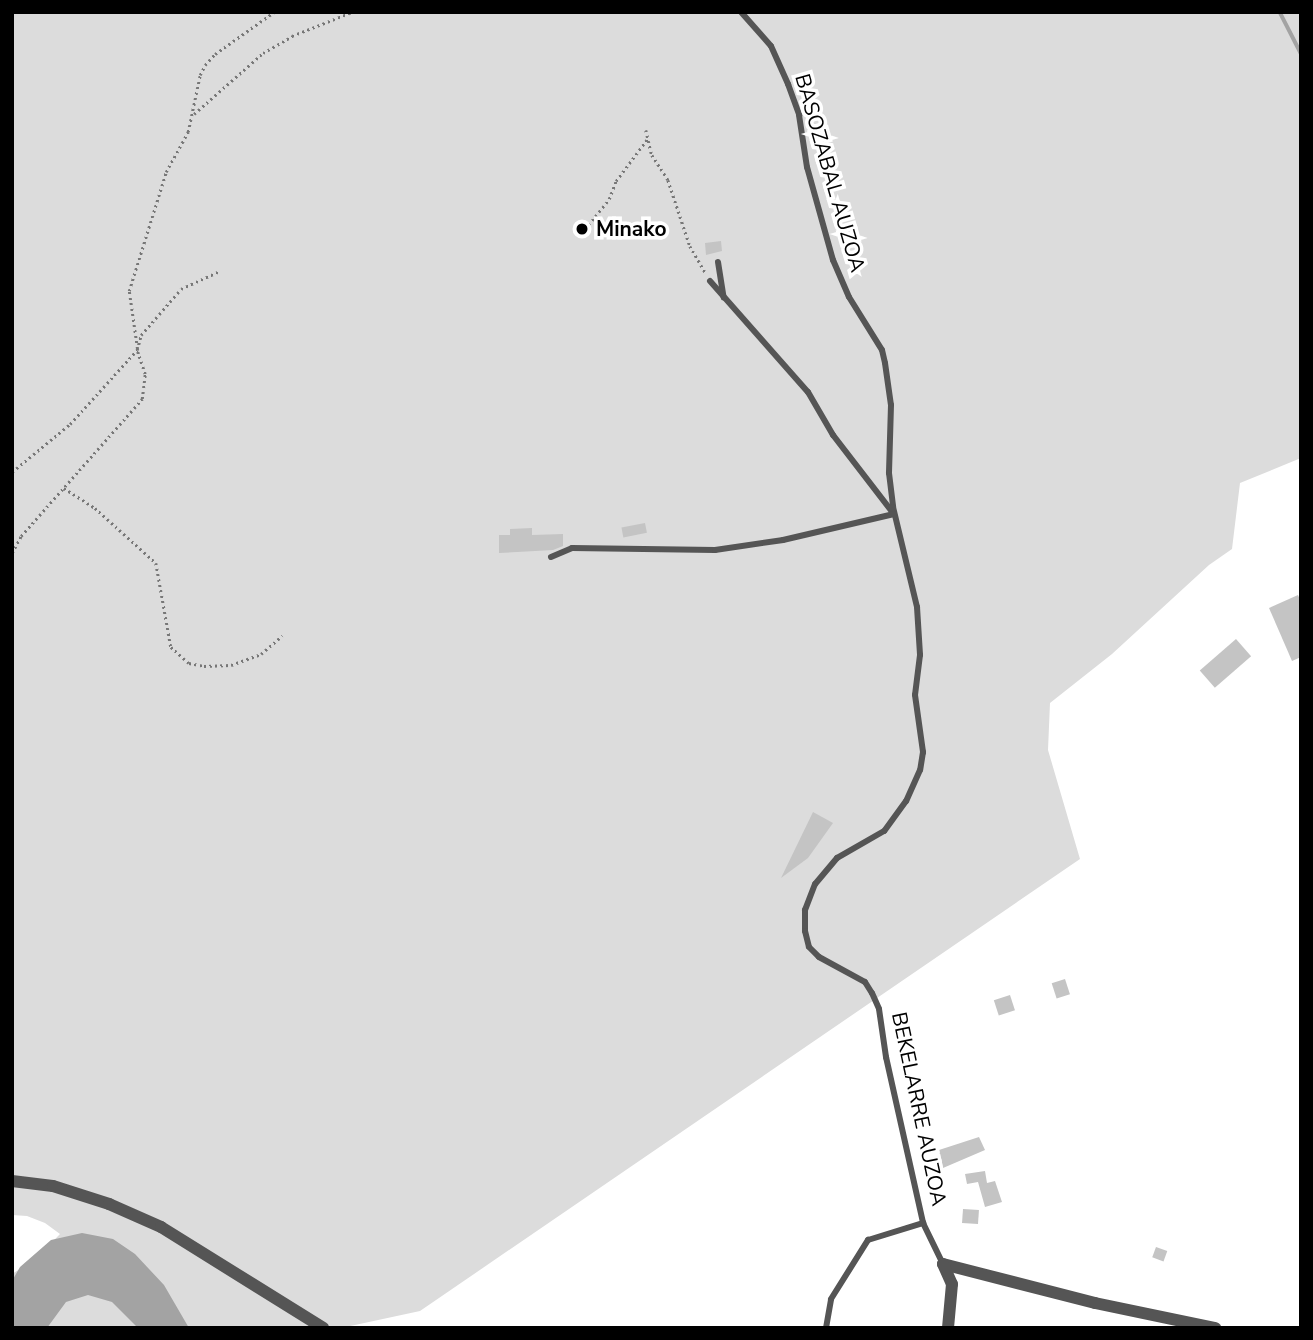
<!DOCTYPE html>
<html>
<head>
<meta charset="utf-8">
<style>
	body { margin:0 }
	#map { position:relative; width:1313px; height:1340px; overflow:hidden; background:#fff; font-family:"Nunito Sans",sans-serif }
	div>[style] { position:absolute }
	.green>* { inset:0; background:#dcdcdc }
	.water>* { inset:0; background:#a3a3a3 }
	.stream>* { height:3.5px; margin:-1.75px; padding:0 1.75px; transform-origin:1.75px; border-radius:1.75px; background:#a3a3a3 }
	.building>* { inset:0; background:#c4c4c4; transform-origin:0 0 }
	.path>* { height:2.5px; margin-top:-1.25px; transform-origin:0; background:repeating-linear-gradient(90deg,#777 0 2px,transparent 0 5.5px) }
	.lane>* { height:6px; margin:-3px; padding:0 3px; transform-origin:3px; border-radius:3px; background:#555 }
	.street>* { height:12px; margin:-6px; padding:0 6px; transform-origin:6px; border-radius:6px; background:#555 }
	.dots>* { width:19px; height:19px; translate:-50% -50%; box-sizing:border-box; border:4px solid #fff; border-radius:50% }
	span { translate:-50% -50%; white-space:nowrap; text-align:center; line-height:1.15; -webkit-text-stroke:7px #fff; paint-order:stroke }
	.street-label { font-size:21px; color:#000 }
	.poi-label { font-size:21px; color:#000; font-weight:700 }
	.left { translate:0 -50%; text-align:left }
	.frame { position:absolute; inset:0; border:14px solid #000; pointer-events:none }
</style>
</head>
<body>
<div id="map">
	<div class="green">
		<i style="clip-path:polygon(12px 12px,1301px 12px,1301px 458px,1240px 483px,1232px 549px,1209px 565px,1112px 654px,1050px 703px,1048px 750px,1080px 859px,420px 1311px,341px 1328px,12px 1328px,12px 1274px,36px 1259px,60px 1234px,45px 1223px,27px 1216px,12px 1215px)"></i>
	</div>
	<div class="water">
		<i style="clip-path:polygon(82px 1233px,113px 1239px,135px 1254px,164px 1285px,189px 1328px,138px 1328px,112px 1302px,88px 1295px,66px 1302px,47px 1328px,12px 1328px,12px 1281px,20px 1267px,51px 1240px)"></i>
	</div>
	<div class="stream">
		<i style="left:1280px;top:12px;width:46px;rotate:62.9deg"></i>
	</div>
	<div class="building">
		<i style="clip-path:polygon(721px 241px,722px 251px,706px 255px,705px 243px)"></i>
		<i style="left:645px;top:523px;width:10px;height:24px;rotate:79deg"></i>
		<i style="clip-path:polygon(532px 528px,532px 535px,563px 534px,563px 546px,553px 550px,499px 553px,499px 535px,510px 535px,510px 529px)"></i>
		<i style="clip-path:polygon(1298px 595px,1301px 602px,1301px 657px,1292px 661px,1269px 608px)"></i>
		<i style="left:1236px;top:639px;width:23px;height:48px;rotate:49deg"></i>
		<i style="clip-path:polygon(813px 812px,833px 823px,808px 858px,781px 878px)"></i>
		<i style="left:1065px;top:979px;width:16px;height:14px;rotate:72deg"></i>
		<i style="left:1010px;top:995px;width:16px;height:17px;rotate:72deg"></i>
		<i style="clip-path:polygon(979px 1137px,985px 1150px,943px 1168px,939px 1150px)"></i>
		<i style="clip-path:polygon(985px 1171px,987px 1183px,995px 1181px,1002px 1202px,985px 1207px,978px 1182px,967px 1184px,965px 1174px)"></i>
		<i style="left:963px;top:1209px;width:16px;height:14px;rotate:4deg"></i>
		<i style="left:1156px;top:1247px;width:12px;height:11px;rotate:20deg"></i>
	</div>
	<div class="path">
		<i style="left:194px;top:114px;width:92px;rotate:-41.5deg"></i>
		<i style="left:263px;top:53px;width:34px;rotate:-30deg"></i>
		<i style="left:292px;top:36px;width:65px;rotate:-21.8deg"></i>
		<i style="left:646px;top:130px;width:26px;rotate:77deg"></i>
		<i style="left:652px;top:155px;width:30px;rotate:57deg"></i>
		<i style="left:668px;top:180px;width:70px;rotate:71.6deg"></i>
		<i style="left:690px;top:246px;width:32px;rotate:60deg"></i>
		<i style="left:585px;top:229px;width:38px;rotate:-51deg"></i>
		<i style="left:609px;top:199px;width:19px;rotate:-69deg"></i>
		<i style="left:616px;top:181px;width:54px;rotate:-53.3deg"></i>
		<i style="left:12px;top:472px;width:75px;rotate:-39.6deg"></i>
		<i style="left:70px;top:424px;width:100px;rotate:-47.8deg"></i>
		<i style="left:137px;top:350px;width:16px;rotate:-75deg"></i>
		<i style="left:141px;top:335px;width:61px;rotate:-49deg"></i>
		<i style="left:181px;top:289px;width:43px;rotate:-24.8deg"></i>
		<i style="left:64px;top:488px;width:37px;rotate:33deg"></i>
		<i style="left:95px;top:508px;width:82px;rotate:42deg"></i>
		<i style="left:156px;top:563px;width:85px;rotate:79.9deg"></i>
		<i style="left:171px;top:647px;width:24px;rotate:42deg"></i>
		<i style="left:189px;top:663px;width:15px;rotate:11deg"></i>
		<i style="left:204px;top:666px;width:27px;rotate:-2deg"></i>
		<i style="left:231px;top:665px;width:32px;rotate:-20deg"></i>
		<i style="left:261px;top:654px;width:28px;rotate:-41deg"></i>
		<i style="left:12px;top:553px;width:19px;rotate:-62deg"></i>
		<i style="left:21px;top:536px;width:183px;rotate:-48.5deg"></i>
		<i style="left:142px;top:399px;width:25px;rotate:-83deg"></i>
		<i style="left:145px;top:374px;width:21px;rotate:-109deg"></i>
		<i style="left:138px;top:354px;width:64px;rotate:-98.1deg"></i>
		<i style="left:129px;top:291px;width:125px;rotate:-72.7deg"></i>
		<i style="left:166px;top:172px;width:46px;rotate:-61.2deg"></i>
		<i style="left:188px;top:132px;width:58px;rotate:-78.1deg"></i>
		<i style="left:200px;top:75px;width:11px;rotate:-63deg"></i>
		<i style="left:205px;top:65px;width:15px;rotate:-48deg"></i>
		<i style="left:215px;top:54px;width:72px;rotate:-35.4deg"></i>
	</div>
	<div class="lane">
		<i style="left:741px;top:12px;width:45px;rotate:48.6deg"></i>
		<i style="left:771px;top:46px;width:42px;rotate:65.9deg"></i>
		<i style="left:788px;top:84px;width:33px;rotate:70deg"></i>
		<i style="left:799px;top:115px;width:53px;rotate:81.3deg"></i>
		<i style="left:807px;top:167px;width:97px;rotate:74.4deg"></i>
		<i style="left:833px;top:260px;width:40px;rotate:66.6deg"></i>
		<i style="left:849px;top:297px;width:62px;rotate:58.1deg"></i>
		<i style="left:882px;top:350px;width:13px;rotate:77deg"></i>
		<i style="left:885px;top:363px;width:42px;rotate:81.9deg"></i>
		<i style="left:891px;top:405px;width:68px;rotate:91.7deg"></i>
		<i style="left:889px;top:473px;width:34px;rotate:83deg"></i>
		<i style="left:893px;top:507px;width:103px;rotate:76.5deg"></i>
		<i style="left:917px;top:607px;width:48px;rotate:86.4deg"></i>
		<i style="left:920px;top:655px;width:40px;rotate:97.1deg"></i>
		<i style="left:915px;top:695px;width:58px;rotate:82deg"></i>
		<i style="left:923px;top:752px;width:18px;rotate:99deg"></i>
		<i style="left:920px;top:770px;width:34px;rotate:114deg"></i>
		<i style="left:906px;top:801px;width:37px;rotate:126deg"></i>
		<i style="left:884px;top:831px;width:54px;rotate:150.1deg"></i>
		<i style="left:837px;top:858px;width:34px;rotate:130deg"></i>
		<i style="left:815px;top:884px;width:28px;rotate:111deg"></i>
		<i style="left:805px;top:910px;width:21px;rotate:90deg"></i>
		<i style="left:805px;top:931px;width:16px;rotate:76deg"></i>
		<i style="left:809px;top:947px;width:14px;rotate:45deg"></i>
		<i style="left:819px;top:957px;width:52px;rotate:28.5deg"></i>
		<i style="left:865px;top:982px;width:13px;rotate:58deg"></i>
		<i style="left:872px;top:993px;width:17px;rotate:66deg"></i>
		<i style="left:879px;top:1009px;width:49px;rotate:81.7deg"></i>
		<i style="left:886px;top:1057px;width:170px;rotate:77.4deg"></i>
		<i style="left:923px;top:1223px;width:46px;rotate:64deg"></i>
		<i style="left:718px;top:262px;width:36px;rotate:81deg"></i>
		<i style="left:710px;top:281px;width:148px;rotate:48.6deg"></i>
		<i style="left:808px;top:392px;width:50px;rotate:59.8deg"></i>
		<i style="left:833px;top:435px;width:98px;rotate:52.4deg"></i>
		<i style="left:551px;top:557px;width:23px;rotate:-23deg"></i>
		<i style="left:572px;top:548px;width:143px;rotate:0.8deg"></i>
		<i style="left:715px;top:550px;width:69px;rotate:-8.4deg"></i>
		<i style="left:783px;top:540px;width:114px;rotate:-13.2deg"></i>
		<i style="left:826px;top:1328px;width:29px;rotate:-80deg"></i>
		<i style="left:831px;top:1299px;width:70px;rotate:-57.9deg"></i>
		<i style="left:868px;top:1240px;width:58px;rotate:-17.2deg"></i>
	</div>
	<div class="street">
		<i style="left:12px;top:1181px;width:41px;rotate:7deg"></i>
		<i style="left:53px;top:1186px;width:59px;rotate:17.8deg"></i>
		<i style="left:109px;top:1204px;width:57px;rotate:23.9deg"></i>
		<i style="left:161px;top:1227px;width:191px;rotate:31.9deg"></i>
		<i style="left:943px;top:1264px;width:157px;rotate:14.4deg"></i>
		<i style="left:1095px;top:1303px;width:123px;rotate:11.8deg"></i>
		<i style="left:943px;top:1264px;width:22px;rotate:66deg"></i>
		<i style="left:952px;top:1284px;width:44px;rotate:95.2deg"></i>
	</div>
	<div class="dots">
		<i style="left:582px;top:229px;background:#000"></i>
	</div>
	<div class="street-label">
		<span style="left:830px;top:173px;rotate:74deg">BASOZABAL AUZOA</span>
		<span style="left:919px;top:1109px;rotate:78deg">BEKELARRE AUZOA</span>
	</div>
	<div class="poi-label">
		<span class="left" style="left:596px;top:229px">Minako</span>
	</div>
	<div class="frame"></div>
</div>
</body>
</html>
